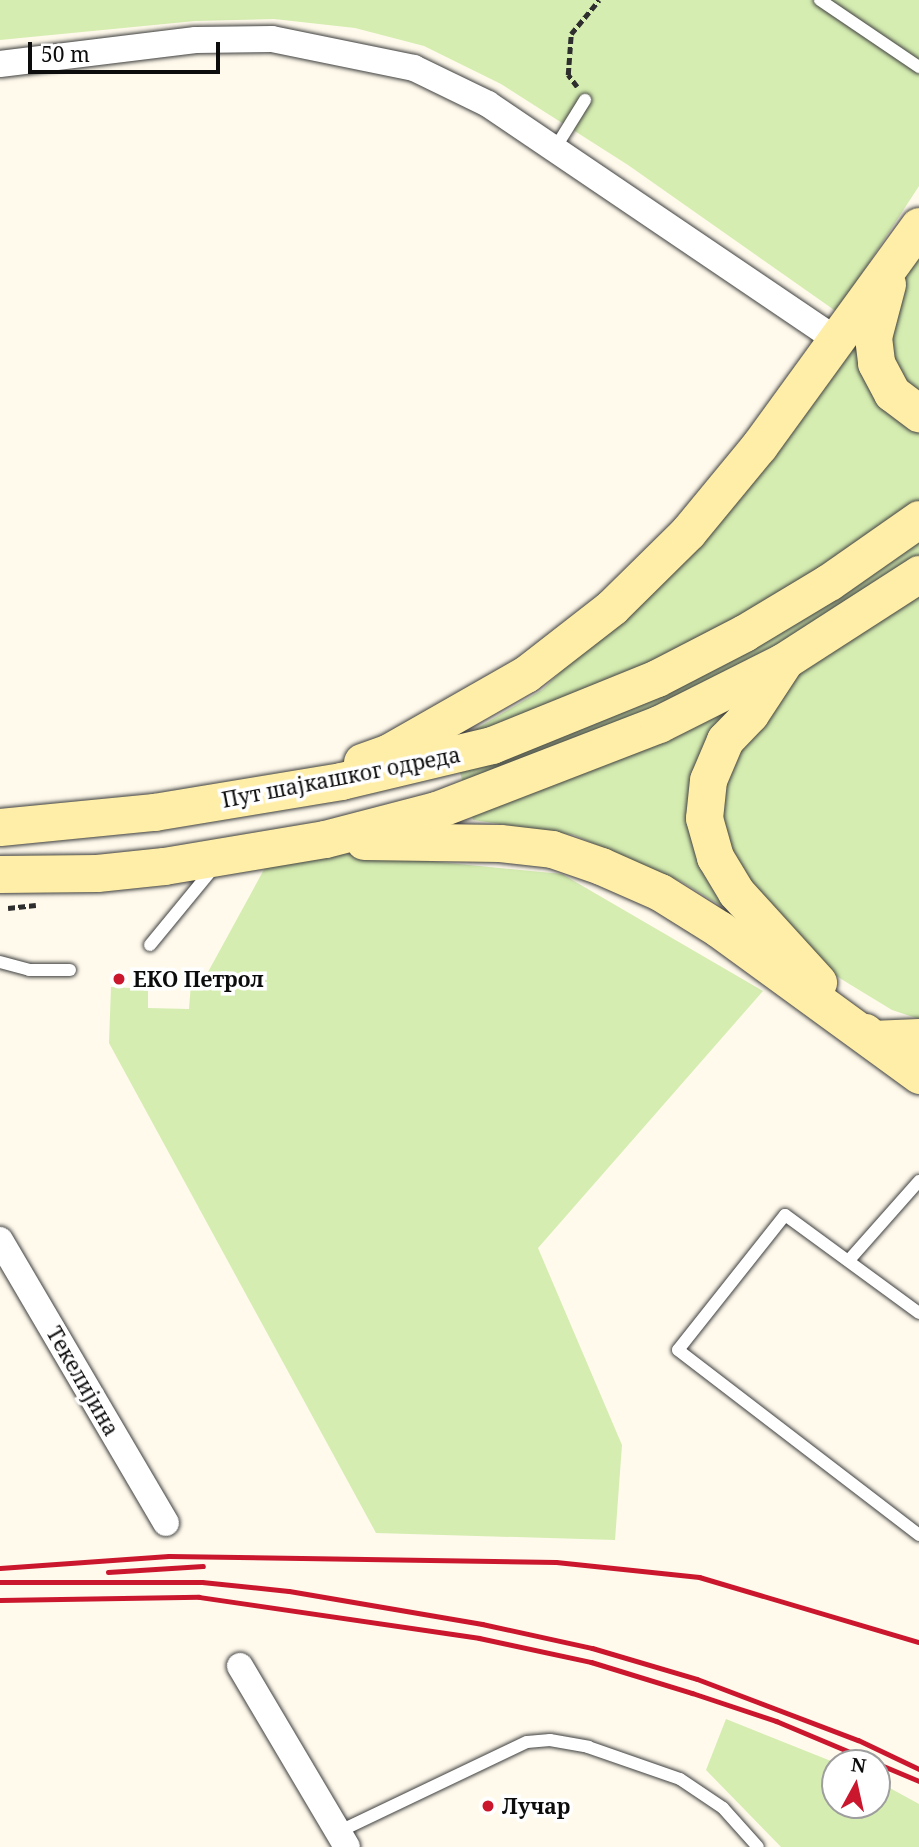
<!DOCTYPE html>
<html>
<head>
<meta charset="utf-8">
<style>
	body { margin:0 }
	#map { position:relative; width:919px; height:1847px; overflow:hidden; background:#fffaec; font-family:"Noto Serif",serif }
	div>[style] { position:absolute }
	.green>* { inset:0; background:#d5edb1 }
	.path>* { height:4.5px; margin-top:-2.25px; transform-origin:0; background:repeating-linear-gradient(90deg,#2e2e2e 0 7px,transparent 0 10.5px) }
	.roads { filter:drop-shadow(0 0 2px #3f3f3f) drop-shadow(0 0 2px #3f3f3f) }
	.lane>* { height:12px; margin:-6px; padding:0 6px; transform-origin:6px; border-radius:6px; background:#fff }
	.street>* { height:26px; margin:-13px; padding:0 13px; transform-origin:13px; border-radius:13px; background:#fff }
	.secondary>* { height:37px; margin:-18.5px; padding:0 18.5px; transform-origin:18.5px; border-radius:18.5px; background:#ffeea7 }
	.rail>* { height:5px; margin:-2.5px; padding:0 2.5px; transform-origin:2.5px; border-radius:2.5px; background:#ca172e }
	.dots>* { width:19px; height:19px; translate:-50% -50%; box-sizing:border-box; border:4px solid #fff; border-radius:50% }
	span { translate:-50% -50%; white-space:nowrap; text-align:center; line-height:1.15; -webkit-text-stroke:7px #fff; paint-order:stroke }
	.street-label { font-size:21px; color:#0c0c0c }
	.poi-label { font-size:21px; color:#0c0c0c; font-weight:700 }
	.left { translate:0 -50%; text-align:left }
	.north { position:absolute; left:821px; top:1749px; width:70px; height:70px; box-sizing:border-box; background:#fff; border:2px solid #9e9e9e; border-radius:50%; rotate:8deg; font-size:19px; font-weight:700; line-height:28px; text-align:center; color:#0c0c0c }
	.north::after { content:''; display:block; margin:auto; width:24px; height:32px; background:#ca172e; clip-path:polygon(50% 0,100% 100%,50% 72%,0 100%) }
	.scale { position:absolute; left:28px; top:42px; width:192px; height:32px; box-sizing:border-box; border:4px solid #0c0c0c; border-top:0; padding-left:9px; font-size:21px; line-height:24px; white-space:nowrap; color:#0c0c0c; -webkit-text-stroke:5px #fff; paint-order:stroke }
</style>
</head>
<body>
<div id="map">
	<div class="green">
		<i style="clip-path:polygon(0 0,919px 0,919px 186px,837px 312px,628px 165px,501px 84px,424px 46px,355px 28px,274px 19px,195px 21px,0 40px)"></i>
		<i style="clip-path:polygon(919px 231px,919px 1019px,892px 1010px,682px 882px,574px 835px,473px 820px,452px 743px,542px 690px,609px 624px)"></i>
		<i style="clip-path:polygon(325px 851px,562px 874px,763px 991px,538px 1248px,622px 1445px,615px 1540px,376px 1533px,109px 1043px,111px 987px,148px 989px,148px 1008px,189px 1009px,191px 983px,202px 983px,267px 864px)"></i>
		<i style="clip-path:polygon(726px 1719px,836px 1763px,835px 1805px,877px 1805px,877px 1781px,919px 1804px,919px 1847px,781px 1847px,706px 1770px)"></i>
	</div>
	<div class="path">
		<i style="left:577px;top:87px;width:15px;rotate:-127deg"></i>
		<i style="left:568px;top:75px;width:41px;rotate:-85.8deg"></i>
		<i style="left:571px;top:34px;width:44px;rotate:-50.5deg"></i>
		<i style="left:8px;top:908px;width:28px;rotate:-6deg"></i>
	</div>
	<div class="roads">
		<div class="lane">
			<i style="left:820px;top:0;width:120px;rotate:34.1deg"></i>
			<i style="left:554px;top:150px;width:59px;rotate:-58.2deg"></i>
			<i style="left:150px;top:945px;width:101px;rotate:-50.6deg"></i>
			<i style="left:0;top:962px;width:30px;rotate:15deg"></i>
			<i style="left:29px;top:970px;width:41px"></i>
			<i style="left:850px;top:1259px;width:104px;rotate:-48.5deg"></i>
			<i style="left:919px;top:1313px;width:166px;rotate:-143.8deg"></i>
			<i style="left:785px;top:1215px;width:172px;rotate:128.4deg"></i>
			<i style="left:678px;top:1350px;width:304px;rotate:37.5deg"></i>
			<i style="left:338px;top:1832px;width:209px;rotate:-25.5deg"></i>
			<i style="left:527px;top:1742px;width:23px;rotate:-5deg"></i>
			<i style="left:550px;top:1740px;width:39px;rotate:10deg"></i>
			<i style="left:588px;top:1747px;width:97px;rotate:19.2deg"></i>
			<i style="left:680px;top:1779px;width:52px;rotate:34deg"></i>
			<i style="left:723px;top:1808px;width:52px;rotate:48.1deg"></i>
		</div>
		<div class="street">
			<i style="left:0;top:64px;width:197px;rotate:-7deg"></i>
			<i style="left:196px;top:40px;width:76px;rotate:-0.8deg"></i>
			<i style="left:272px;top:39px;width:145px;rotate:11.5deg"></i>
			<i style="left:414px;top:68px;width:82px;rotate:25.9deg"></i>
			<i style="left:488px;top:104px;width:420px;rotate:34.1deg"></i>
			<i style="left:0;top:1240px;width:328px;rotate:59.6deg"></i>
			<i style="left:240px;top:1666px;width:210px;rotate:59.4deg"></i>
		</div>
		<div class="secondary">
			<i style="left:887px;top:284px;width:55px;rotate:104.8deg"></i>
			<i style="left:873px;top:337px;width:26px;rotate:83deg"></i>
			<i style="left:876px;top:363px;width:34px;rotate:62deg"></i>
			<i style="left:892px;top:393px;width:34px;rotate:37deg"></i>
			<i style="left:784px;top:662px;width:62px;rotate:123.2deg"></i>
			<i style="left:750px;top:714px;width:36px;rotate:134deg"></i>
			<i style="left:725px;top:740px;width:43px;rotate:113deg"></i>
			<i style="left:708px;top:780px;width:38px;rotate:96deg"></i>
			<i style="left:704px;top:818px;width:41px;rotate:74.2deg"></i>
			<i style="left:715px;top:857px;width:41px;rotate:59deg"></i>
			<i style="left:736px;top:892px;width:122px;rotate:47.7deg"></i>
			<i style="left:362px;top:762px;width:29px;rotate:-20deg"></i>
			<i style="left:389px;top:752px;width:158px;rotate:-29.7deg"></i>
			<i style="left:526px;top:674px;width:109px;rotate:-37.9deg"></i>
			<i style="left:612px;top:607px;width:107px;rotate:-44.6deg"></i>
			<i style="left:688px;top:532px;width:112px;rotate:-50.5deg"></i>
			<i style="left:759px;top:446px;width:272px;rotate:-54deg"></i>
			<i style="left:0;top:827px;width:155px;rotate:-5.6deg"></i>
			<i style="left:154px;top:812px;width:190px;rotate:-9.4deg"></i>
			<i style="left:341px;top:781px;width:155px;rotate:-13.4deg"></i>
			<i style="left:492px;top:745px;width:178px;rotate:-22.1deg"></i>
			<i style="left:657px;top:678px;width:98px;rotate:-27.3deg"></i>
			<i style="left:744px;top:633px;width:99px;rotate:-31deg"></i>
			<i style="left:829px;top:582px;width:110px;rotate:-35deg"></i>
			<i style="left:364px;top:841px;width:136px;rotate:0.8deg"></i>
			<i style="left:500px;top:843px;width:52px;rotate:6.6deg"></i>
			<i style="left:552px;top:849px;width:52px;rotate:19.1deg"></i>
			<i style="left:601px;top:866px;width:64px;rotate:23.8deg"></i>
			<i style="left:660px;top:892px;width:70px;rotate:32.1deg"></i>
			<i style="left:719px;top:929px;width:248px;rotate:36.1deg"></i>
			<i style="left:0;top:874px;width:97px;rotate:-0.6deg"></i>
			<i style="left:97px;top:873px;width:67px;rotate:-6deg"></i>
			<i style="left:164px;top:866px;width:163px;rotate:-9.5deg"></i>
			<i style="left:325px;top:839px;width:115px;rotate:-14.6deg"></i>
			<i style="left:436px;top:810px;width:239px;rotate:-21.1deg"></i>
			<i style="left:659px;top:724px;width:140px;rotate:-26.7deg"></i>
			<i style="left:784px;top:661px;width:161px;rotate:-32.8deg"></i>
			<i style="left:865px;top:1032px;width:9px;rotate:49deg"></i>
			<i style="left:871px;top:1039px;width:48px;rotate:-2.4deg"></i>
		</div>
	</div>
	<div class="rail">
		<i style="left:0;top:1568px;width:169px;rotate:-4.1deg"></i>
		<i style="left:169px;top:1556px;width:387px;rotate:0.9deg"></i>
		<i style="left:556px;top:1562px;width:144px;rotate:6deg"></i>
		<i style="left:699px;top:1577px;width:229px;rotate:16.5deg"></i>
		<i style="left:108px;top:1572px;width:95px;rotate:-3.6deg"></i>
		<i style="left:0;top:1582px;width:202px"></i>
		<i style="left:202px;top:1582px;width:87px;rotate:5.9deg"></i>
		<i style="left:289px;top:1591px;width:196px;rotate:9.7deg"></i>
		<i style="left:482px;top:1624px;width:113px;rotate:12.3deg"></i>
		<i style="left:592px;top:1648px;width:109px;rotate:16.4deg"></i>
		<i style="left:697px;top:1679px;width:172px;rotate:20.8deg"></i>
		<i style="left:858px;top:1740px;width:68px;rotate:25.4deg"></i>
		<i style="left:0;top:1600px;width:199px;rotate:-0.9deg"></i>
		<i style="left:199px;top:1597px;width:283px;rotate:8.3deg"></i>
		<i style="left:479px;top:1638px;width:115px;rotate:12.1deg"></i>
		<i style="left:591px;top:1662px;width:106px;rotate:17.1deg"></i>
		<i style="left:692px;top:1693px;width:89px;rotate:18.4deg"></i>
		<i style="left:776px;top:1721px;width:155px;rotate:22.8deg"></i>
	</div>
	<div class="dots">
		<i style="left:119px;top:979px;background:#ca172e"></i>
		<i style="left:488px;top:1806px;background:#ca172e"></i>
	</div>
	<div class="street-label">
		<span style="left:341px;top:777px;rotate:-11deg">Пут шајкашког одреда</span>
		<span style="left:83px;top:1381px;rotate:60deg">Текелијина</span>
	</div>
	<div class="poi-label">
		<span class="left" style="left:133px;top:979px">ЕКО Петрол</span>
		<span class="left" style="left:502px;top:1806px">Лучар</span>
	</div>
	<div class="north">N</div>
	<div class="scale">50 m</div>
</div>
</body>
</html>
